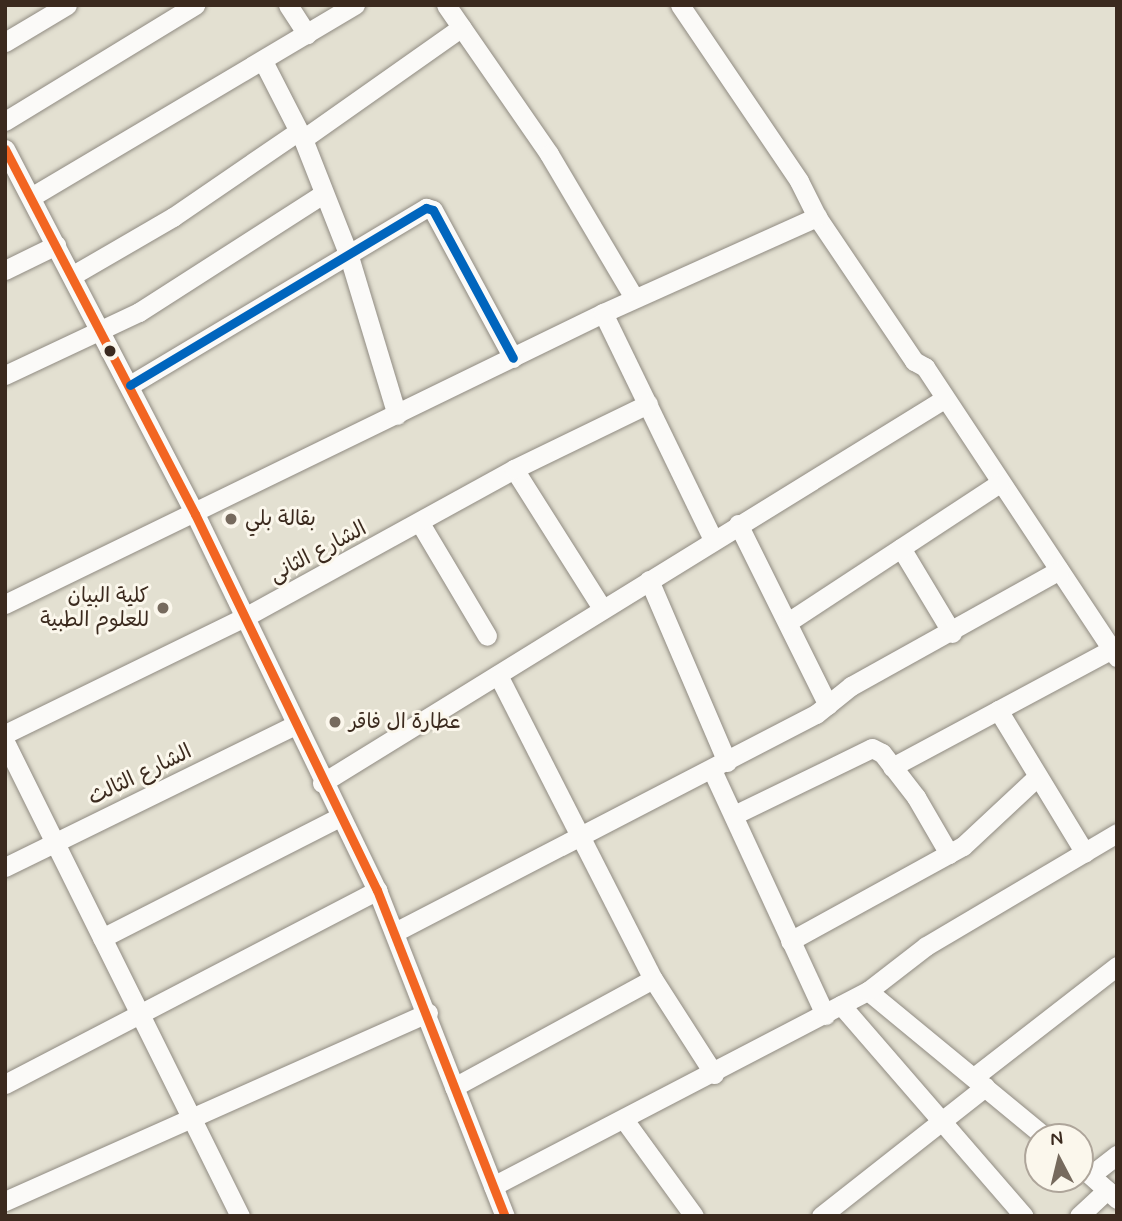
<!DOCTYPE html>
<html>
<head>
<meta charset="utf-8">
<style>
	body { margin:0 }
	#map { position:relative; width:1122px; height:1221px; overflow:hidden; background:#e3e0d1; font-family:Mynerve,"Playpen Sans Arabic",sans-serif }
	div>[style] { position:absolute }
	.roads { filter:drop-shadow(0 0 2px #908b82) drop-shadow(0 0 2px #908b82) }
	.minor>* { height:19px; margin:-9.5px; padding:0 9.5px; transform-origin:9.5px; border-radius:9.5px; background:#fbfaf8 }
	.bus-1>* { height:9px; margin:-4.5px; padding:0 4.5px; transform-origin:4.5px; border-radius:4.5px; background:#f26522 }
	.bus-2>* { height:9px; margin:-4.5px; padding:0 4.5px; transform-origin:4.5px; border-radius:4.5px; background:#0065bd }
	.dots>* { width:19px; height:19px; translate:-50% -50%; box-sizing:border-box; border:4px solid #fbf7ec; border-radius:50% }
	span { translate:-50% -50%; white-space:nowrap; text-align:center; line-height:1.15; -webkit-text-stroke:6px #fbf7ec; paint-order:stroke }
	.poi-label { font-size:21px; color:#3b2a1e }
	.left { translate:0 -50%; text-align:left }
	.right { translate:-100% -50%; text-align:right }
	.street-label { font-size:21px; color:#3b2a1e }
	.frame { position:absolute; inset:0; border:7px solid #3b2a1e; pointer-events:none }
	.north { position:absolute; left:1024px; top:1123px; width:70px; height:70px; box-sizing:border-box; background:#fbf7ec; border:2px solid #aea59a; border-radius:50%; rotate:353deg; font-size:19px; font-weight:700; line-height:28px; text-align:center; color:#3b2a1e }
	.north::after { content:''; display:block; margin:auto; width:24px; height:32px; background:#766a5d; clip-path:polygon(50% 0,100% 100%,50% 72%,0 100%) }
</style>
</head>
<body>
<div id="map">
	<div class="roads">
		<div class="minor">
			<i style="left:288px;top:5px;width:35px;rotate:57deg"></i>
			<i style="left:446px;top:5px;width:181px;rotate:55.3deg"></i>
			<i style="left:549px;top:154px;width:167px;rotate:59.4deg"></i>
			<i style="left:680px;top:5px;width:212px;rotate:55.9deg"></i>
			<i style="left:799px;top:181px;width:40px;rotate:63.4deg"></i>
			<i style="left:817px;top:217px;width:174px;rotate:56deg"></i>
			<i style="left:914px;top:361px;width:13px;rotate:29deg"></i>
			<i style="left:925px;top:367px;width:348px;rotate:56.5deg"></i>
			<i style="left:5px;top:42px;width:72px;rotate:-30.8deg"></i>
			<i style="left:263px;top:61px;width:88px;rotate:62.9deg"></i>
			<i style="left:303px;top:139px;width:123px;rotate:68.5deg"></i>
			<i style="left:348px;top:253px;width:169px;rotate:73.2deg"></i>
			<i style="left:5px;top:121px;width:223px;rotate:-31.4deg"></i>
			<i style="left:303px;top:139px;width:194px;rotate:-35.2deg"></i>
			<i style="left:5px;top:149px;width:411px;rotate:62.5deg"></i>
			<i style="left:195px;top:514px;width:418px;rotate:64.2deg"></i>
			<i style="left:377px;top:890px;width:350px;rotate:68.6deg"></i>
			<i style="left:31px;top:197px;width:377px;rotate:-30.7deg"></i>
			<i style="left:5px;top:270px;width:57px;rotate:-26.1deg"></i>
			<i style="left:73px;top:275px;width:116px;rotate:-30.1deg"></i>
			<i style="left:173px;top:217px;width:150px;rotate:-34.4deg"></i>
			<i style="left:603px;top:313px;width:252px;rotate:64.1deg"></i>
			<i style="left:5px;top:375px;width:148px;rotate:-25.2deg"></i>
			<i style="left:139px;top:312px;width:219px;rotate:-32.7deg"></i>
			<i style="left:130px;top:385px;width:345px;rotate:-30.9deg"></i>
			<i style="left:426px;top:208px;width:7px;rotate:16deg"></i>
			<i style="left:433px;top:210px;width:168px;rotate:61.6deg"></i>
			<i style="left:514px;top:469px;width:165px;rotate:57.7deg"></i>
			<i style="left:420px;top:523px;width:131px;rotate:59.3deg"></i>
			<i style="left:738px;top:524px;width:202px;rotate:63.6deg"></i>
			<i style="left:901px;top:548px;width:99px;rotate:59deg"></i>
			<i style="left:649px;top:580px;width:198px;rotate:66.8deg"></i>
			<i style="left:5px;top:604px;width:665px;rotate:-25.95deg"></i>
			<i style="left:603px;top:313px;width:235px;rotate:-24.2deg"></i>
			<i style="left:788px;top:622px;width:254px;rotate:-33.3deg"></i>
			<i style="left:498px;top:675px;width:341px;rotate:63deg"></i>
			<i style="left:653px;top:979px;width:113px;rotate:57.3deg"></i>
			<i style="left:998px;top:710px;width:167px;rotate:58.7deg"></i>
			<i style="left:5px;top:734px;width:265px;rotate:-26deg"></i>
			<i style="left:243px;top:618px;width:309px;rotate:-28.8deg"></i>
			<i style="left:514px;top:469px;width:149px;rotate:-25.9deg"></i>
			<i style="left:5px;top:742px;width:529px;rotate:63.63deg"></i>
			<i style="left:892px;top:767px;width:250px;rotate:-28.2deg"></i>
			<i style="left:712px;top:770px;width:270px;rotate:65.2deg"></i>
			<i style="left:322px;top:783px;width:731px;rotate:-31.69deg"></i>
			<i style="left:734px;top:815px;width:153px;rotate:-25.9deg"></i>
			<i style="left:872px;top:748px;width:11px;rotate:27deg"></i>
			<i style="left:882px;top:753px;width:56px;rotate:52.3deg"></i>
			<i style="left:916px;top:797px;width:66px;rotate:59.9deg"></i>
			<i style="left:5px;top:867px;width:323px;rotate:-26.1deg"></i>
			<i style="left:395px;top:932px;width:474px;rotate:-27.4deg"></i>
			<i style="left:816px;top:714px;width:45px;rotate:-38.7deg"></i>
			<i style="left:851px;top:686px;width:238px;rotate:-29.1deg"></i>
			<i style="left:102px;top:938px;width:265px;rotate:-27deg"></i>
			<i style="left:790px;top:941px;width:197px;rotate:-28.8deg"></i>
			<i style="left:963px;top:846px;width:100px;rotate:-43deg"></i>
			<i style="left:868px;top:991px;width:229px;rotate:39.5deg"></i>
			<i style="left:841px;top:1005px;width:279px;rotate:49.1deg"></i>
			<i style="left:974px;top:1077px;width:181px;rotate:-37.8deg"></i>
			<i style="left:5px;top:1084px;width:420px;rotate:-27.5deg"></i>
			<i style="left:454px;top:1087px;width:226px;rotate:-28.5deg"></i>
			<i style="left:625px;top:1121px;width:117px;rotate:54deg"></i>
			<i style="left:1080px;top:1166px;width:50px;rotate:41.7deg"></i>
			<i style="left:1091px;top:1175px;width:33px;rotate:-38deg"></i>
			<i style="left:493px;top:1186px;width:423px;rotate:-27.5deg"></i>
			<i style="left:868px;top:991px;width:73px;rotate:-37.8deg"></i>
			<i style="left:926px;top:946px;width:222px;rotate:-30.6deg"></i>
			<i style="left:5px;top:1201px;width:463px;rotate:-24deg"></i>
			<i style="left:821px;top:1216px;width:209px;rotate:-38.2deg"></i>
			<i style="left:1079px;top:1216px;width:38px;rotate:-43deg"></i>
		</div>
	</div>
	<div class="bus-1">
		<i style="left:5px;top:149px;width:411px;rotate:62.5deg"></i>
		<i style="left:195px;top:514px;width:418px;rotate:64.2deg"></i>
		<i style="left:377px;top:890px;width:350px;rotate:68.6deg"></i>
	</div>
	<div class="bus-2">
		<i style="left:130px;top:385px;width:345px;rotate:-30.9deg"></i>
		<i style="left:426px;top:208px;width:7px;rotate:16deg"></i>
		<i style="left:433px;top:210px;width:168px;rotate:61.6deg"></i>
	</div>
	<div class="dots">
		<i style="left:110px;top:351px;background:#3b2a1e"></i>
		<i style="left:231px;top:519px;background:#766a5d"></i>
		<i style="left:163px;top:608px;background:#766a5d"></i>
		<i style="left:335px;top:722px;background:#766a5d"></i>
	</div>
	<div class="poi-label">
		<span class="left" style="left:245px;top:519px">بقالة بلي</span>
		<span class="right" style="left:149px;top:608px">كلية البيان<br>للعلوم الطبية</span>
		<span class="left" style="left:349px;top:722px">عطارة ال فاقر</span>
	</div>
	<div class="street-label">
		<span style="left:318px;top:552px;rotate:-28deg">الشارع الثانى</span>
		<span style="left:140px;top:775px;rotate:-26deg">الشارع الثالث</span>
	</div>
	<div class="frame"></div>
	<div class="north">N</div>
</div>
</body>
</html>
